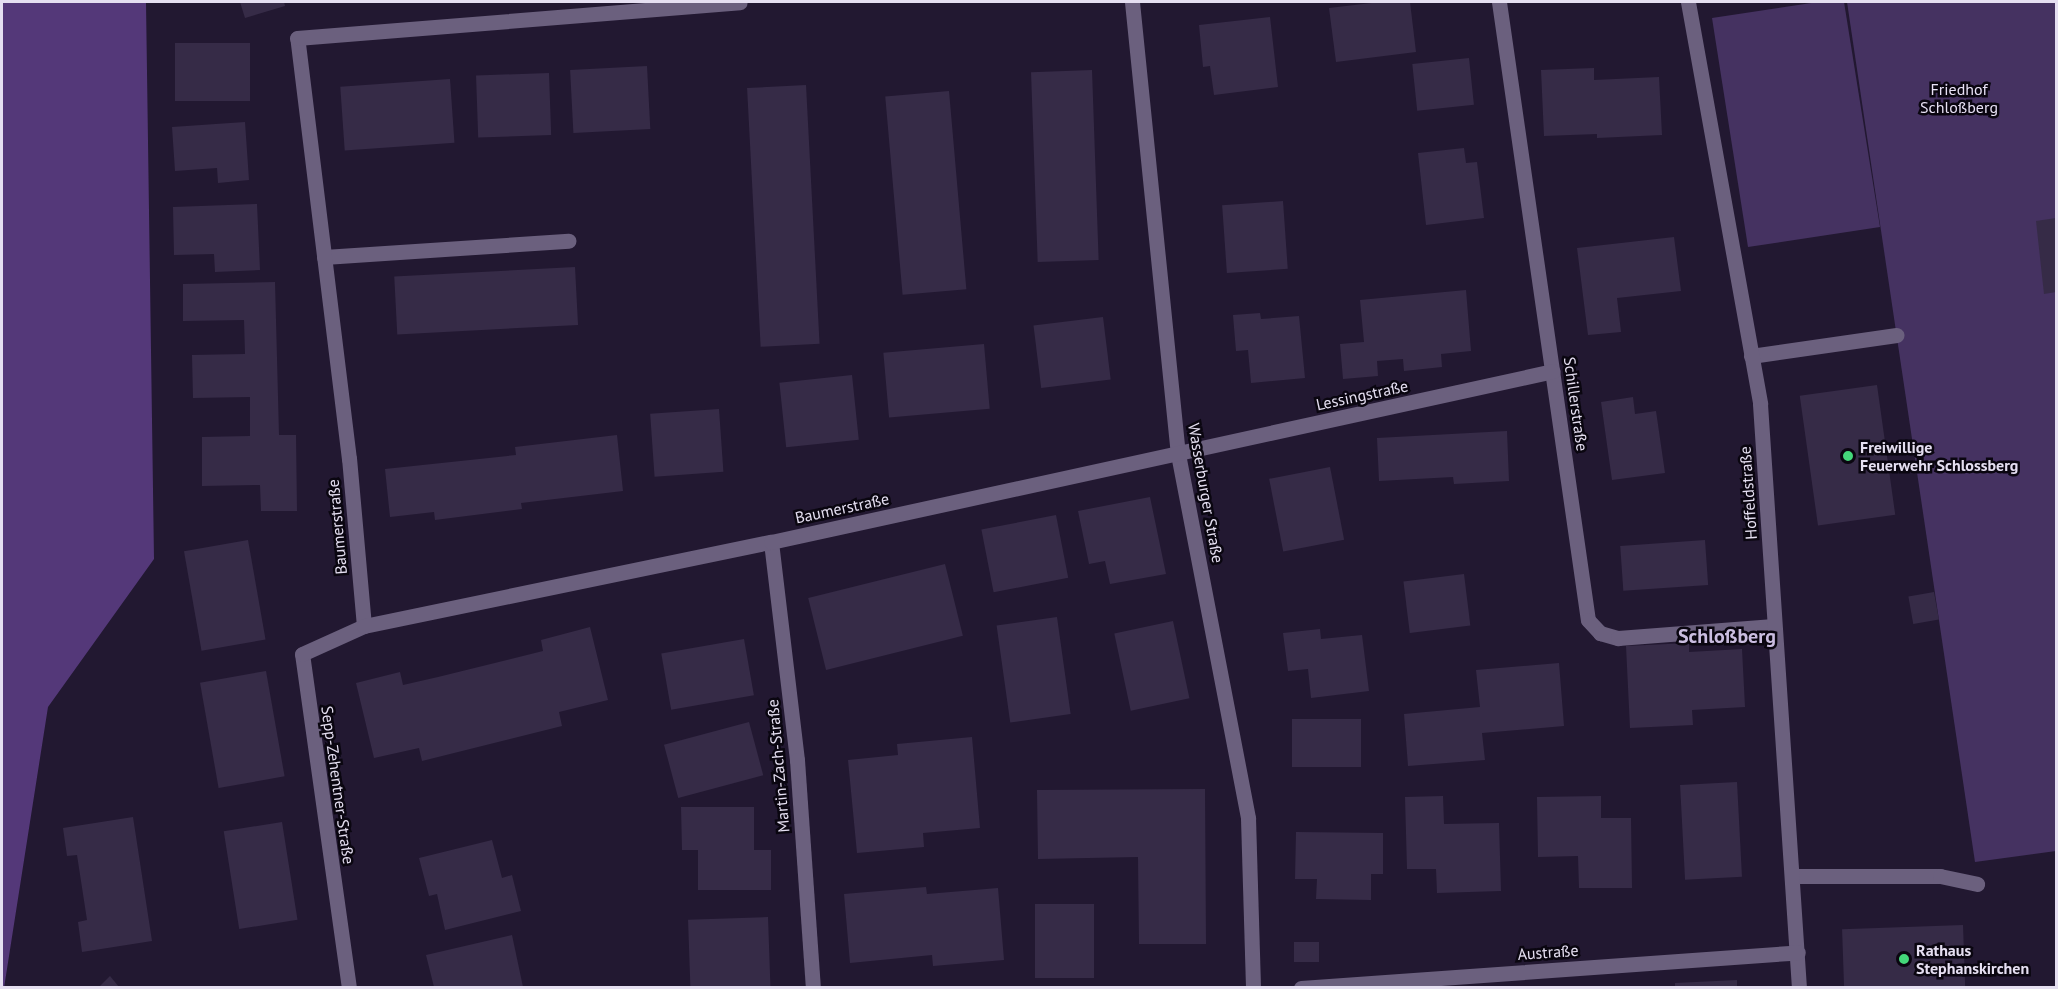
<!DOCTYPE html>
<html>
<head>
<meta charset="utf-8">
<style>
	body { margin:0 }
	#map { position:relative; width:2058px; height:989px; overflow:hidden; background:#221831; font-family:"PT Sans",sans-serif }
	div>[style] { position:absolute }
	.green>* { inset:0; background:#453261 }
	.forest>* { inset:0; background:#543879 }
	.building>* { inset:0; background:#362b47; transform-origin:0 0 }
	.service>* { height:15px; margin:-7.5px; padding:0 7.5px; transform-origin:7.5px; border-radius:7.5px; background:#6b607e }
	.minor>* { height:15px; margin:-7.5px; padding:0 7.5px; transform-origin:7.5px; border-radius:7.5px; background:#6b607e }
	.dots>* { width:16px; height:16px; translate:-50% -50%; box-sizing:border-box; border:3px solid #0a0610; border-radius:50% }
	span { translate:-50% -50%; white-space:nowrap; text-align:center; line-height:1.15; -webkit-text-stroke:5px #0a0610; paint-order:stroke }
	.park-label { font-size:16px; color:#e8e1f5 }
	.street-label { font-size:16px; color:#e5dff1 }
	.poi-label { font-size:16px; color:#e5dff1; font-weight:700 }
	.left { translate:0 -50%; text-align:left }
	.quarter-label { font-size:20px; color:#cabde0; font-weight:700 }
	.frame { position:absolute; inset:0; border:3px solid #e5dff1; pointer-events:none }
</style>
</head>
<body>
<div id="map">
	<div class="green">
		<i style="clip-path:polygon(1818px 2px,1844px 2px,1880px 227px,1748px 247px,1712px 18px)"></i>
		<i style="clip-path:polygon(1847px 2px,2056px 2px,2056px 851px,1975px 862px)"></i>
	</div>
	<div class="forest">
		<i style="clip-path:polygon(2px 2px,146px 2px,154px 559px,48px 707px,4px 988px,2px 987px)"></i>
	</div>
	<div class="building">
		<i style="clip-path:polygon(240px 2px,284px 2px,285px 6px,245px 18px)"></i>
		<i style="clip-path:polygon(1380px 2px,1410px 2px,1416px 52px,1336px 62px,1329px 8px)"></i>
		<i style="clip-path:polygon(1270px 17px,1278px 87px,1214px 95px,1210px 66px,1203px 67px,1199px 25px)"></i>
		<i style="left:175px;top:43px;width:75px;height:58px"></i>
		<i style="left:1469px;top:58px;width:47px;height:57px;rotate:84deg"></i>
		<i style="left:647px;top:66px;width:63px;height:77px;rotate:87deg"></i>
		<i style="clip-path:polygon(1594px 68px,1594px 80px,1659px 77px,1662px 135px,1597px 138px,1597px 134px,1544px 136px,1541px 70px)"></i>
		<i style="left:1092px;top:70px;width:190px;height:61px;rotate:88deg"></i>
		<i style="left:549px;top:73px;width:62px;height:73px;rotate:88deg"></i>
		<i style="left:450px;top:79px;width:64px;height:110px;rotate:86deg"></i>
		<i style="left:806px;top:85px;width:259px;height:59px;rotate:87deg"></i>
		<i style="left:949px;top:91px;width:199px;height:64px;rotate:85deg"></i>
		<i style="clip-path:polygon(245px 122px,249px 180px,218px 183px,217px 168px,175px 171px,172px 127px)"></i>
		<i style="clip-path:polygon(1464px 148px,1466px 163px,1477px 162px,1484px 218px,1426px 225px,1418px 153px)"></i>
		<i style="left:1283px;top:201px;width:68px;height:61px;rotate:86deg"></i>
		<i style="clip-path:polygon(257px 204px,260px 270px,215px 272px,214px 254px,174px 255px,173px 207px)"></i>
		<i style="clip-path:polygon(2056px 218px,2056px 292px,2044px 294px,2036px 221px)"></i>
		<i style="clip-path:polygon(1674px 237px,1681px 291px,1617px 298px,1621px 332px,1588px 335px,1577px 248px)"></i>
		<i style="left:575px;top:267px;width:58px;height:181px;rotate:87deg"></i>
		<i style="clip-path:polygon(275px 282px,279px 435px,296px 435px,297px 511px,261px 511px,260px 485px,202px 486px,202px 437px,250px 436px,250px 397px,193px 398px,192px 355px,245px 354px,244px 320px,183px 321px,183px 284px)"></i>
		<i style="clip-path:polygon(1466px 290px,1471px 351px,1441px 354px,1442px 367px,1404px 371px,1403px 359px,1377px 361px,1378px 376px,1343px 379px,1340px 344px,1364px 342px,1360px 300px)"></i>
		<i style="clip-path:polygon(1260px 313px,1261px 319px,1299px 316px,1305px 378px,1251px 383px,1248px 350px,1236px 351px,1233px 315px)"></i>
		<i style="left:1103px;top:317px;width:63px;height:70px;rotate:83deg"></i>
		<i style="left:984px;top:344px;width:65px;height:101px;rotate:85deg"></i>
		<i style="left:852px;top:375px;width:65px;height:73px;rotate:84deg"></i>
		<i style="left:1877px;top:385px;width:131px;height:78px;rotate:82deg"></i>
		<i style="clip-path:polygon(1633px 397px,1635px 414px,1656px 411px,1665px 473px,1612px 480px,1601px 402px)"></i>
		<i style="left:719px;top:409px;width:63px;height:69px;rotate:86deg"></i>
		<i style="clip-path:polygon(1507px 431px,1509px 481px,1454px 484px,1453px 477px,1379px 481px,1377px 438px)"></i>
		<i style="clip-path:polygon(617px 435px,623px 491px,521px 503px,522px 509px,435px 520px,434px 512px,390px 517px,385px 469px,516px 455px,515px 447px)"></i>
		<i style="left:1330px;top:467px;width:74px;height:62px;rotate:79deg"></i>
		<i style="clip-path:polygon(1150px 497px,1166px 574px,1110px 584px,1105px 561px,1089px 564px,1078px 511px)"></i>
		<i style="left:1056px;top:515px;width:64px;height:76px;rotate:79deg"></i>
		<i style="left:248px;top:540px;width:101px;height:65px;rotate:80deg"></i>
		<i style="left:1705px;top:540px;width:45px;height:85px;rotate:86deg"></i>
		<i style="left:945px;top:564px;width:74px;height:141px;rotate:76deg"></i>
		<i style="left:1464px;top:574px;width:52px;height:61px;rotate:83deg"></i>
		<i style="left:1934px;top:592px;width:28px;height:26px;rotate:80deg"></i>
		<i style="left:1057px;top:617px;width:98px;height:61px;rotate:82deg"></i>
		<i style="left:1173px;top:621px;width:79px;height:60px;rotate:78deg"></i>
		<i style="clip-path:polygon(590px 627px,608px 700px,559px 712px,562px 726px,422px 761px,419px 748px,374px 758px,356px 683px,400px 672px,403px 685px,438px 677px,543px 651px,541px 640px)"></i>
		<i style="clip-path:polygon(1320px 629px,1321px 639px,1362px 635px,1369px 691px,1311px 698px,1308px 669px,1288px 671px,1283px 633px)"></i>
		<i style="left:744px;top:639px;width:57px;height:84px;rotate:80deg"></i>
		<i style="clip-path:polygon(1689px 643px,1689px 652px,1742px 649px,1745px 707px,1692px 710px,1693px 725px,1630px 728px,1626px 646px)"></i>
		<i style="clip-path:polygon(1559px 663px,1564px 726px,1482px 733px,1485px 760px,1408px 766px,1404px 714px,1480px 707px,1476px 670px)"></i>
		<i style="left:266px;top:671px;width:107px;height:67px;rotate:80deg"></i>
		<i style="left:1361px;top:719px;width:48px;height:69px;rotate:90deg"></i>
		<i style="left:749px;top:722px;width:55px;height:88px;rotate:75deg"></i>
		<i style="clip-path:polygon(972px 737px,980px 828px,923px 833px,924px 847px,857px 853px,848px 760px,898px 755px,897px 744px)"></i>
		<i style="left:1737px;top:782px;width:95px;height:57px;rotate:87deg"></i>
		<i style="clip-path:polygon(1205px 789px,1206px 944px,1139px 944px,1138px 857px,1038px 859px,1037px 790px)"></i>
		<i style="clip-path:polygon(1443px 796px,1444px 824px,1499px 823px,1501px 891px,1437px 893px,1436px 869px,1407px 869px,1405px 797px)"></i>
		<i style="clip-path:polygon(1601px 796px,1601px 818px,1631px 818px,1632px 888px,1579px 888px,1578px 856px,1538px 857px,1537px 797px)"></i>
		<i style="clip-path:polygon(681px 807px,754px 807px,754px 850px,771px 850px,771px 890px,698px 890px,698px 850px,682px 850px)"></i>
		<i style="clip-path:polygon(133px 817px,152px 941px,82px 952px,78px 922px,87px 920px,77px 855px,67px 856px,63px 828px)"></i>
		<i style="left:282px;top:822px;width:99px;height:59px;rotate:81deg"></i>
		<i style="clip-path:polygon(1296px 832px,1383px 833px,1383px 874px,1371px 874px,1371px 900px,1316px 899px,1317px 879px,1295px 879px)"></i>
		<i style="clip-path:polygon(492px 840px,502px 878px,512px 875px,521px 911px,445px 930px,437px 894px,429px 896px,419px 858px)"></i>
		<i style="clip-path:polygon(926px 887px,927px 894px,998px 888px,1004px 960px,933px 966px,932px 955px,850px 963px,844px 894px)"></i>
		<i style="left:1035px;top:904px;width:59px;height:74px"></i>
		<i style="left:768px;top:917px;width:70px;height:80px;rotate:88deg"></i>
		<i style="left:1963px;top:925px;width:62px;height:121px;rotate:88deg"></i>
		<i style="clip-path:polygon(512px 935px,523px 987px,434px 987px,426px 955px)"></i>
		<i style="left:1294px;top:942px;width:25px;height:20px"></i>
		<i style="clip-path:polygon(110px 976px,119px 987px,99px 987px)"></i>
		<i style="clip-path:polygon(1737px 980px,1737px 987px,1675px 987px,1675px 983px)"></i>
	</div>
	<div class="service">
		<i style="left:324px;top:257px;width:245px;rotate:-3.8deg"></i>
		<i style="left:1751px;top:356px;width:147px;rotate:-8.2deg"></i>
		<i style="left:1792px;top:876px;width:148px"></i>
		<i style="left:1940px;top:876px;width:38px;rotate:12deg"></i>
	</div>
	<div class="minor">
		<i style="left:1132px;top:2px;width:454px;rotate:84.2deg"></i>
		<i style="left:1178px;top:454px;width:371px;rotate:79.1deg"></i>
		<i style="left:1248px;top:818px;width:170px;rotate:88.3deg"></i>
		<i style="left:1499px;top:2px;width:624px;rotate:81.81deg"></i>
		<i style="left:1588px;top:620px;width:18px;rotate:47deg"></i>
		<i style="left:1600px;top:633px;width:19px;rotate:16deg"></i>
		<i style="left:1618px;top:638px;width:156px;rotate:-4.4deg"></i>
		<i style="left:1688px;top:2px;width:408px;rotate:79.8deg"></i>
		<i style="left:1760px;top:404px;width:585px;rotate:86.18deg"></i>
		<i style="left:771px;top:542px;width:220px;rotate:83.2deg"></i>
		<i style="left:797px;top:760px;width:229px;rotate:86deg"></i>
		<i style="left:364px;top:626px;width:168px;rotate:-95.1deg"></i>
		<i style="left:349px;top:459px;width:424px;rotate:-97deg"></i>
		<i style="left:297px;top:38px;width:444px;rotate:-4.6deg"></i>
		<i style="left:349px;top:988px;width:337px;rotate:-98deg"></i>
		<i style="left:302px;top:654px;width:68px;rotate:-24.3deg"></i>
		<i style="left:364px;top:626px;width:416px;rotate:-11.7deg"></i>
		<i style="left:771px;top:542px;width:800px;rotate:-12.33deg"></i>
		<i style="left:1301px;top:988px;width:498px;rotate:-4.1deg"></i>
	</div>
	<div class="dots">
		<i style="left:1848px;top:456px;background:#44d77a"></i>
		<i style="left:1904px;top:959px;background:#44d77a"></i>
	</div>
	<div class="park-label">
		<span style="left:1959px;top:98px">Friedhof<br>Schloßberg</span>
	</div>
	<div class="street-label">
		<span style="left:1362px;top:395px;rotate:-12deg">Lessingstraße</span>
		<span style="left:1576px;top:404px;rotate:82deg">Schillerstraße</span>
		<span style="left:1206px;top:493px;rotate:80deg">Wasserburger Straße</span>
		<span style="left:1748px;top:493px;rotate:-94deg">Hoffeldstraße</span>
		<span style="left:842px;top:508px;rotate:-12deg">Baumerstraße</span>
		<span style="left:337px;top:527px;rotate:-95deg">Baumerstraße</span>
		<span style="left:778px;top:766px;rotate:-95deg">Martin-Zach-Straße</span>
		<span style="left:338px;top:785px;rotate:82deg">Sepp-Zehentner-Straße</span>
		<span style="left:1548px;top:952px;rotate:-4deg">Austraße</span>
	</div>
	<div class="poi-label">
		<span class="left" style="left:1860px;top:456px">Freiwillige<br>Feuerwehr Schlossberg</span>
		<span class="left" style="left:1916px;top:959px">Rathaus<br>Stephanskirchen</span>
	</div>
	<div class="quarter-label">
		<span style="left:1727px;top:636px">Schloßberg</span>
	</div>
	<div class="frame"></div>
</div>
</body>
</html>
